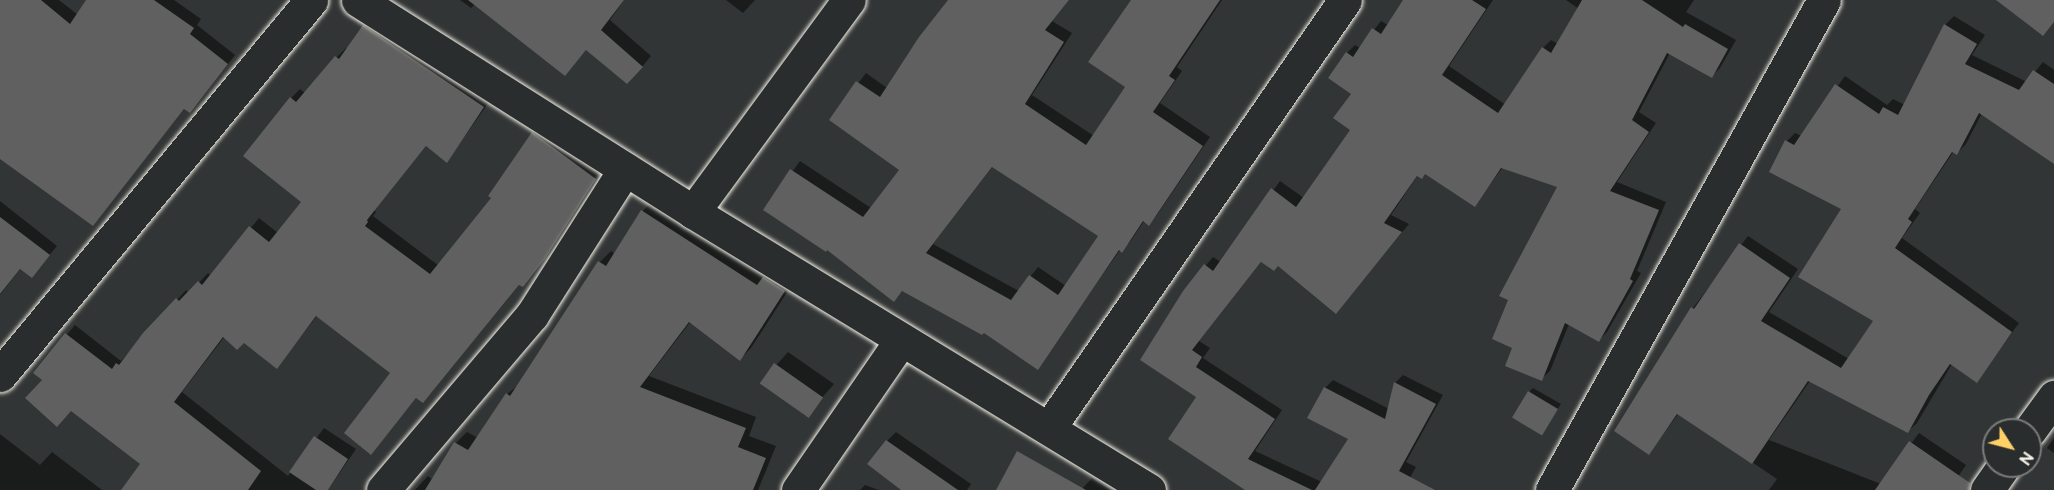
<!DOCTYPE html>
<html>
<head>
<meta charset="utf-8">
<style>
	body { margin:0 }
	#map { position:relative; width:2054px; height:490px; overflow:hidden; background:#323535; font-family:"Balsamiq Sans",sans-serif }
	div>[style] { position:absolute }
	.shadow>* { inset:0; background:#0007 }
	.building>* { inset:0; background:#5f605f; transform-origin:0 0 }
	.roads { filter:drop-shadow(0 0 2px #f4f1e8) drop-shadow(0 0 2px #f4f1e8) }
	.minor>* { height:33px; margin:-16.5px; padding:0 16.5px; transform-origin:16.5px; border-radius:16.5px; background:#2a2d2e }
	span { translate:-50% -50%; white-space:nowrap; text-align:center; line-height:1.15; -webkit-text-stroke:4.5px #2a2d2e; paint-order:stroke }
	.north { position:absolute; left:1982px; top:418px; width:60px; height:60px; box-sizing:border-box; background:#2a2d2e; border:2px solid #7b7b78; border-radius:50%; rotate:126deg; font-size:16px; font-weight:700; line-height:24px; text-align:center; color:#f4f1e8 }
	.north::after { content:''; display:block; margin:auto; width:21px; height:27px; background:#ffd166; clip-path:polygon(50% 0,100% 100%,50% 72%,0 100%) }
</style>
</head>
<body>
<div id="map">
	<div class="shadow">
		<i style="clip-path:polygon(0 0,59px 0,78px 15px,88px 0,174px 0,201px 19px,197px 25px,235px 55px,198px 103px,190px 111px,185px 108px,93px 224px,0 157px)"></i>
		<i style="clip-path:polygon(460px 0,624px 0,610px 20px,651px 56px,637px 73px,587px 49px,565px 74px,475px 4px,471px 8px)"></i>
		<i style="clip-path:polygon(726px 0,755px 0,743px 13px)"></i>
		<i style="clip-path:polygon(evenodd,952px 0,1069px 0,1052px 21px,1072px 33px,1032px 95px,1094px 136px,1128px 87px,1132px 0,1222px 0,1177px 67px,1182px 71px,1160px 103px,1210px 137px,1157px 215px,1149px 224px,1144px 221px,1130px 242px,1120px 250px,1037px 368px,985px 331px,903px 290px,894px 300px,827px 248px,765px 210px,800px 161px,871px 208px,901px 170px,831px 119px,866px 73px,887px 88px,952px 0,993px 166px,1100px 236px,1066px 286px,1038px 267px,1019px 291px,933px 244px,993px 166px)"></i>
		<i style="clip-path:polygon(1406px 0,1493px 0,1449px 66px,1506px 105px,1543px 48px,1551px 40px,1558px 44px,1579px 9px,1566px 0,1694px 0,1686px 12px,1736px 40px,1720px 68px,1712px 76px,1670px 53px,1639px 112px,1656px 123px,1617px 182px,1666px 202px,1637px 271px,1641px 273px,1607px 332px,1599px 340px,1569px 324px,1550px 371px,1541px 379px,1514px 347px,1559px 186px,1503px 167px,1475px 205px,1426px 173px,1418px 175px,1391px 215px,1409px 224px,1336px 312px,1279px 265px,1262px 261px,1199px 341px,1210px 348px,1203px 358px,1282px 410px,1255px 451px,1322px 482px,1350px 438px,1325px 388px,1333px 380px,1389px 409px,1395px 383px,1403px 375px,1443px 395px,1406px 462px,1416px 467px,1403px 490px,1247px 490px,1198px 397px,1142px 360px,1184px 291px,1213px 257px,1221px 262px,1280px 181px,1304px 198px,1352px 129px,1353px 93px,1347px 53px,1355px 45px,1360px 48px,1381px 21px,1388px 25px)"></i>
		<i style="clip-path:polygon(1954px 16px,1985px 35px,1972px 55px,2027px 82px,2043px 62px,2054px 70px,2054px 155px,1982px 113px,1966px 144px,1957px 153px,1954px 151px,1915px 209px,1920px 213px,1902px 238px,2019px 323px,1977px 381px,1952px 364px,1917px 423px,1908px 431px,1810px 381px,1769px 440px,1881px 484px,1919px 433px,1966px 465px,1949px 490px,1769px 490px,1777px 479px,1679px 413px,1649px 453px,1693px 308px,1748px 236px,1798px 269px,1769px 312px,1849px 359px,1875px 321px,1843px 208px,1787px 141px,1795px 133px,1802px 136px,1845px 76px,1887px 105px,1893px 99px,1905px 105px,1945px 25px)"></i>
		<i style="clip-path:polygon(373px 17px,492px 98px,447px 161px,427px 145px,374px 210px,376px 212px,373px 216px,439px 266px,493px 197px,533px 133px,542px 124px,604px 169px,554px 248px,532px 276px,523px 285px,520px 284px,432px 392px,423px 401px,417px 397px,371px 453px,392px 373px,317px 316px,277px 367px,244px 341px,225px 336px,182px 392px,288px 476px,324px 428px,356px 449px,328px 490px,121px 490px,143px 464px,71px 410px,35px 373px,75px 325px,121px 361px,186px 290px,189px 293px,208px 273px,211px 276px,259px 218px,278px 233px,303px 201px,291px 98px,300px 89px,306px 94px,337px 57px,346px 48px,348px 50px)"></i>
		<i style="clip-path:polygon(654px 199px,795px 280px,751px 348px,740px 359px,691px 321px,649px 376px,756px 417px,749px 436px,776px 446px,758px 490px,415px 490px,428px 476px,433px 480px,456px 443px,467px 432px,478px 438px,507px 394px,520px 384px,600px 262px,611px 251px,615px 254px,643px 211px)"></i>
		<i style="clip-path:polygon(0 201px,57px 246px,32px 276px,21px 268px,0 295px)"></i>
		<i style="clip-path:polygon(788px 352px,834px 384px,806px 416px,761px 382px)"></i>
		<i style="clip-path:polygon(1533px 388px,1561px 404px,1542px 433px,1529px 392px)"></i>
		<i style="clip-path:polygon(896px 432px,971px 484px,967px 490px,904px 490px,887px 441px)"></i>
		<i style="clip-path:polygon(0 434px,40px 465px,52px 452px,102px 490px,0 490px)"></i>
		<i style="clip-path:polygon(2054px 438px,2054px 453px,2047px 448px)"></i>
		<i style="clip-path:polygon(1092px 478px,1111px 490px,1081px 490px)"></i>
		<i style="clip-path:polygon(865px 485px,879px 490px,860px 490px)"></i>
	</div>
	<div class="building">
		<i style="clip-path:polygon(0 0,41px 0,70px 24px,86px 0,154px 0,194px 28px,190px 34px,228px 64px,190px 113px,184px 109px,93px 226px,0 159px)"></i>
		<i style="clip-path:polygon(468px 0,624px 0,601px 30px,643px 67px,627px 84px,586px 50px,565px 76px)"></i>
		<i style="clip-path:polygon(evenodd,948px 0,1069px 0,1045px 30px,1064px 42px,1025px 104px,1086px 145px,1125px 87px,1088px 62px,1131px 0,1220px 0,1169px 76px,1175px 80px,1153px 112px,1203px 146px,1149px 226px,1143px 221px,1122px 253px,1119px 250px,1038px 370px,984px 333px,982px 335px,902px 291px,894px 302px,827px 250px,826px 252px,763px 210px,790px 169px,863px 217px,899px 170px,829px 120px,856px 81px,880px 97px,919px 37px,948px 0,992px 167px,1098px 236px,1058px 295px,1029px 275px,1011px 300px,926px 253px,992px 167px)"></i>
		<i style="clip-path:polygon(1403px 0,1472px 0,1486px 9px,1442px 75px,1498px 113px,1542px 47px,1551px 53px,1582px 0,1642px 0,1683px 27px,1685px 24px,1728px 49px,1712px 78px,1667px 53px,1632px 120px,1649px 132px,1610px 191px,1659px 210px,1630px 279px,1633px 281px,1599px 342px,1565px 323px,1542px 381px,1505px 366px,1512px 348px,1492px 339px,1508px 300px,1499px 296px,1557px 187px,1501px 168px,1475px 207px,1425px 174px,1422px 179px,1417px 176px,1384px 223px,1402px 232px,1336px 314px,1278px 266px,1274px 271px,1261px 262px,1192px 350px,1202px 357px,1196px 367px,1275px 419px,1248px 459px,1312px 490px,1245px 490px,1168px 439px,1196px 397px,1140px 360px,1183px 291px,1204px 264px,1213px 271px,1271px 188px,1296px 207px,1350px 130px,1333px 118px,1351px 94px,1328px 78px,1346px 52px,1353px 57px,1372px 28px,1381px 34px)"></i>
		<i style="clip-path:polygon(1996px 0,2054px 0,2054px 22px,2043px 36px)"></i>
		<i style="clip-path:polygon(1944px 24px,1977px 44px,1965px 64px,2019px 90px,2033px 70px,2054px 84px,2054px 164px,1979px 113px,1957px 155px,1952px 152px,1908px 219px,1912px 222px,1895px 248px,2012px 332px,1977px 383px,1950px 364px,1929px 395px,1908px 433px,1808px 381px,1752px 464px,1677px 414px,1649px 455px,1614px 431px,1691px 307px,1694px 309px,1739px 243px,1790px 278px,1761px 321px,1841px 368px,1873px 321px,1798px 277px,1841px 209px,1769px 172px,1785px 140px,1794px 145px,1835px 84px,1879px 114px,1883px 107px,1898px 115px)"></i>
		<i style="clip-path:polygon(363px 25px,484px 107px,447px 163px,426px 146px,367px 220px,368px 222px,365px 226px,430px 274px,491px 198px,488px 196px,532px 132px,596px 179px,545px 259px,523px 287px,519px 285px,423px 403px,416px 398px,371px 455px,344px 433px,390px 373px,316px 316px,277px 369px,244px 343px,237px 350px,223px 337px,174px 402px,261px 471px,248px 490px,121px 490px,140px 464px,71px 411px,57px 427px,25px 398px,42px 380px,33px 373px,65px 333px,112px 369px,116px 363px,119px 365px,143px 333px,176px 298px,179px 301px,198px 281px,202px 285px,249px 226px,269px 242px,301px 202px,243px 156px,290px 97px,296px 102px,335px 56px,339px 59px)"></i>
		<i style="clip-path:polygon(641px 210px,757px 285px,763px 277px,785px 291px,740px 361px,689px 322px,640px 387px,746px 428px,738px 447px,766px 458px,753px 490px,425px 490px,454px 442px,468px 450px,506px 393px,510px 396px,598px 261px,606px 266px)"></i>
		<i style="clip-path:polygon(0 217px,50px 255px,32px 278px,20px 269px,0 294px)"></i>
		<i style="left:774px;top:363px;width:60px;height:25px;rotate:35deg"></i>
		<i style="clip-path:polygon(1394px 382px,1436px 404px,1399px 471px,1435px 490px,1315px 490px,1348px 439px,1307px 418px,1324px 387px,1385px 419px)"></i>
		<i style="left:1528px;top:391px;width:35px;height:31px;rotate:31deg"></i>
		<i style="clip-path:polygon(314px 436px,348px 459px,328px 490px,316px 490px,289px 472px)"></i>
		<i style="clip-path:polygon(886px 440px,958px 490px,901px 490px,867px 464px)"></i>
		<i style="clip-path:polygon(1909px 441px,1970px 483px,1969px 490px,1875px 490px)"></i>
		<i style="clip-path:polygon(1017px 451px,1086px 490px,996px 490px)"></i>
	</div>
	<div class="roads">
		<div class="minor">
			<i style="left:358px;top:0;width:396px;rotate:32.3deg"></i>
			<i style="left:693px;top:212px;width:534px;rotate:31.37deg"></i>
			<i style="left:693px;top:212px;width:263px;rotate:-53.7deg"></i>
			<i style="left:0;top:375px;width:487px;rotate:-50.3deg"></i>
			<i style="left:1049px;top:428px;width:520px;rotate:-55.33deg"></i>
			<i style="left:2030px;top:430px;width:41px;rotate:-54deg"></i>
			<i style="left:383px;top:490px;width:230px;rotate:-49.6deg"></i>
			<i style="left:532px;top:315px;width:173px;rotate:-57.5deg"></i>
			<i style="left:798px;top:490px;width:182px;rotate:-55.5deg"></i>
			<i style="left:1552px;top:490px;width:560px;rotate:-60.97deg"></i>
			<i style="left:1987px;top:490px;width:29px;rotate:-55deg"></i>
		</div>
	</div>
	<div class="north">N</div>
</div>
</body>
</html>
